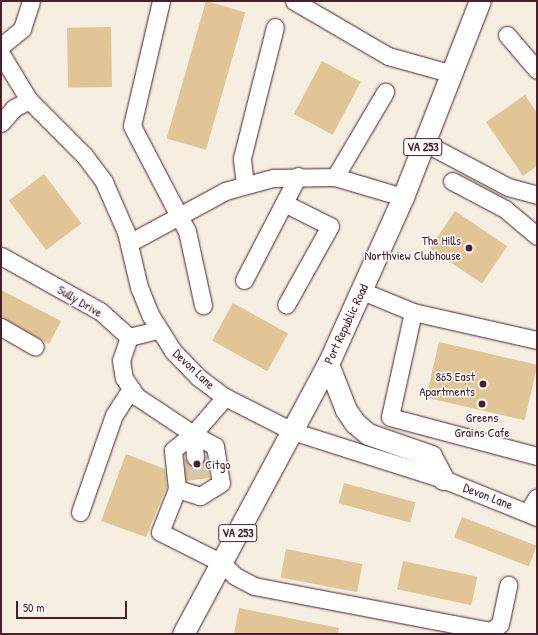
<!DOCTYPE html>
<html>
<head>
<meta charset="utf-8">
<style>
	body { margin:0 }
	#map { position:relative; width:538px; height:635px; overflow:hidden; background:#f6eee0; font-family:"Patrick Hand",sans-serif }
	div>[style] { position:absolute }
	.building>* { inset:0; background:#e1c596; transform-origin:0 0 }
	.minor-tunnel>* { height:17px; margin-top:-8.5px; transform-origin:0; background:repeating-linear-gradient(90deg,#d4c5bc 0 17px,transparent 0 25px) }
	.roads { filter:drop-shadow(0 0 1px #4a1f2b) drop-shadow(0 0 1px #4a1f2b) }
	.minor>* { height:17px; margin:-8.5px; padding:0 8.5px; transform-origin:8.5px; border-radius:8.5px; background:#fff }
	.major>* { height:21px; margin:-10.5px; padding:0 10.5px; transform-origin:10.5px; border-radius:10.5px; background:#fff }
	.dots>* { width:11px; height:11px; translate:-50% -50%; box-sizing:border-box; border:2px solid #fff; border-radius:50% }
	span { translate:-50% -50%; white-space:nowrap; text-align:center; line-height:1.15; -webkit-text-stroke:3px #fff; paint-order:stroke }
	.shield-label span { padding:1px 3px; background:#fff; border:1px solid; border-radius:3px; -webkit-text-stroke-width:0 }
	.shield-label { font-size:12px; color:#4a1f2b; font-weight:700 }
	.poi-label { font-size:13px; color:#4a1f2b }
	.right { translate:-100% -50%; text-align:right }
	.left { translate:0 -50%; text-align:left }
	.street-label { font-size:13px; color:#4a1f2b }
	.frame { position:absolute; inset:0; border:2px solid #4a1f2b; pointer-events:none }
	.scale { position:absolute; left:16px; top:601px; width:111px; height:18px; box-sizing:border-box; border:2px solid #4a1f2b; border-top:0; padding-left:5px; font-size:12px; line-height:14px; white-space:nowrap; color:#4a1f2b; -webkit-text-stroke:3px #fff; paint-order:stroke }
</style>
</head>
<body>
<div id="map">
	<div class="building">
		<i style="left:206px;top:1px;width:41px;height:143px;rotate:16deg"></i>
		<i style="left:111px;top:27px;width:60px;height:44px;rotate:89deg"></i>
		<i style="left:322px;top:61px;width:44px;height:60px;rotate:28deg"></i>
		<i style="clip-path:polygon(525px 95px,537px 113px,537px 166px,523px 176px,486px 122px)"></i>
		<i style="left:44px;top:174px;width:62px;height:44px;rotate:53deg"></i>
		<i style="left:455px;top:211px;width:63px;height:45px;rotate:34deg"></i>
		<i style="clip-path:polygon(1px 290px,61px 321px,49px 344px,1px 317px)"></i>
		<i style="left:233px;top:303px;width:63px;height:43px;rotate:29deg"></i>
		<i style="left:439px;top:342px;width:101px;height:57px;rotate:13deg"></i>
		<i style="clip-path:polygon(126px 454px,165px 469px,167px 486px,146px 537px,101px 521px)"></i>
		<i style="clip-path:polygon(206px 455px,210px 478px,186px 481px,184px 458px,196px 467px)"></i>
		<i style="left:344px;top:483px;width:74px;height:21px;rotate:15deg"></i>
		<i style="left:462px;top:517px;width:80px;height:22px;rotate:21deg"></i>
		<i style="left:286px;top:549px;width:78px;height:29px;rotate:11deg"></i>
		<i style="left:403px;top:561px;width:76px;height:29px;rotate:12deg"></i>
		<i style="clip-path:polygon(239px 608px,339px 628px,338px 634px,234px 634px)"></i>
	</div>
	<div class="minor-tunnel">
		<i style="left:195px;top:457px;width:24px;rotate:83deg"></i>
	</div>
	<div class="roads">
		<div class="minor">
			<i style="left:161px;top:1px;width:128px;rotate:103.1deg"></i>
			<i style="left:132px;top:126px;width:119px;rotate:62.4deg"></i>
			<i style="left:187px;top:231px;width:76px;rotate:77.8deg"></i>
			<i style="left:294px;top:1px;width:109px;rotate:30.3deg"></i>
			<i style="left:388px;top:56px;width:67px;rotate:15.5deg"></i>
			<i style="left:507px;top:35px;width:46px;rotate:49.4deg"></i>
			<i style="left:1px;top:46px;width:27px;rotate:-39deg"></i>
			<i style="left:22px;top:29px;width:29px;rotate:-72deg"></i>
			<i style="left:1px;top:54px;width:54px;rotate:58.7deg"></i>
			<i style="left:29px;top:100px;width:78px;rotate:45deg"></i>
			<i style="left:84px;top:155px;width:34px;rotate:53deg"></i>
			<i style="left:104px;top:182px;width:55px;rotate:66.3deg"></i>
			<i style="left:126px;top:232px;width:57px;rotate:76.7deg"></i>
			<i style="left:139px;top:287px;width:31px;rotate:68deg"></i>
			<i style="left:151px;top:316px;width:41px;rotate:57.8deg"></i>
			<i style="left:173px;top:351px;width:36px;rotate:46deg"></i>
			<i style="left:198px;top:377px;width:34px;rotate:37deg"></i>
			<i style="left:225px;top:397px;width:75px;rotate:26.9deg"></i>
			<i style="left:292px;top:431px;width:158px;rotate:17.6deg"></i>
			<i style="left:443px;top:479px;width:101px;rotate:22deg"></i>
			<i style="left:1px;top:123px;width:20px;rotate:-49deg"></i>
			<i style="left:14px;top:108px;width:17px;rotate:-28deg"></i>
			<i style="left:425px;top:143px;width:94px;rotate:27.9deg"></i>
			<i style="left:508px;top:187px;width:30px;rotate:15deg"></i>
			<i style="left:335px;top:177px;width:99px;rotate:-59.5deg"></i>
			<i style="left:452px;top:181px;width:60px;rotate:27.8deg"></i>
			<i style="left:505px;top:209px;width:42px;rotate:40.2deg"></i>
			<i style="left:245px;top:184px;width:26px;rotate:-97deg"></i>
			<i style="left:242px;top:158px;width:135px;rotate:-75.9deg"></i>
			<i style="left:284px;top:203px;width:51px;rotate:26.6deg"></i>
			<i style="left:330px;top:226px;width:90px;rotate:119.1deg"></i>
			<i style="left:129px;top:243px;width:109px;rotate:-28.4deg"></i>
			<i style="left:225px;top:191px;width:50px;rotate:-15.2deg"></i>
			<i style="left:273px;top:178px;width:62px;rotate:-0.9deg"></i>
			<i style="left:335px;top:177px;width:71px;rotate:16.4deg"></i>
			<i style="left:1px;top:256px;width:113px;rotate:29.1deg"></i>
			<i style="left:100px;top:311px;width:39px;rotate:42deg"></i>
			<i style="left:129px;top:337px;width:30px;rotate:-14deg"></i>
			<i style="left:244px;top:280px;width:117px;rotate:-62.6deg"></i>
			<i style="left:362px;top:291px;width:55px;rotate:22.4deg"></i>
			<i style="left:413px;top:312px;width:107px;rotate:102.4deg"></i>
			<i style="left:390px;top:417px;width:152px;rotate:14.9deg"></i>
			<i style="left:413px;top:312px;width:127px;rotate:12.7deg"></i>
			<i style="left:1px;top:327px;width:39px;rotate:30deg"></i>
			<i style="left:129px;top:337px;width:24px;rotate:109deg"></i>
			<i style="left:121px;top:360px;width:18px;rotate:81deg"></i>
			<i style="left:124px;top:378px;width:22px;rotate:56deg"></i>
			<i style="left:136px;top:396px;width:69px;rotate:33.7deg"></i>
			<i style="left:193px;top:434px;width:25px;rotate:29deg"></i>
			<i style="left:215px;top:446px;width:37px;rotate:81deg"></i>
			<i style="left:221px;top:483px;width:25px;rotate:148deg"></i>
			<i style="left:200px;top:496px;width:24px;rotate:-163deg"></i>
			<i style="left:177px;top:489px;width:39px;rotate:-96deg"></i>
			<i style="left:173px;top:450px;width:26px;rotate:-39deg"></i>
			<i style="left:193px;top:434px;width:49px;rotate:-49.1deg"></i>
			<i style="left:193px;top:434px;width:23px;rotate:85deg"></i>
			<i style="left:177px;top:489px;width:46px;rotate:111.6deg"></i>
			<i style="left:160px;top:532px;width:69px;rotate:26.6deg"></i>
			<i style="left:222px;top:563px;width:18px;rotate:45deg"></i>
			<i style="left:235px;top:576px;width:21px;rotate:28deg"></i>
			<i style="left:254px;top:586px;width:241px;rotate:10.8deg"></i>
			<i style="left:491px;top:631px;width:11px;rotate:-38deg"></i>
			<i style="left:500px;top:624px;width:40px;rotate:-78deg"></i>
			<i style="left:80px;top:512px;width:103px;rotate:-70.7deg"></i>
			<i style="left:114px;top:415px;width:31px;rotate:-57deg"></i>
			<i style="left:528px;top:512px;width:17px;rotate:-59deg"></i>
		</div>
		<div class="major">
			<i style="left:328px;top:364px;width:49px;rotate:68.6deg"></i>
			<i style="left:346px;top:410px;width:16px;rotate:55deg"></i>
			<i style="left:355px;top:423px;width:17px;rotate:40deg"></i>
			<i style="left:368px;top:434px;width:67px;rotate:19.2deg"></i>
			<i style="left:431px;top:456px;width:26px;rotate:62deg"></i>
			<i style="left:183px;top:634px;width:306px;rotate:-61.8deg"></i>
			<i style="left:328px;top:364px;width:183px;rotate:-65.8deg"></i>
			<i style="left:403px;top:197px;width:211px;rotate:-68.6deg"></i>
		</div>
	</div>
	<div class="dots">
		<i style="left:469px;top:248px;background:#4a1f2b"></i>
		<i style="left:483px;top:384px;background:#4a1f2b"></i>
		<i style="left:482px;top:404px;background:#4a1f2b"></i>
		<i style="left:197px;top:464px;background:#4a1f2b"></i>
	</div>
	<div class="shield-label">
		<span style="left:423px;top:147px">VA 253</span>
		<span style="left:238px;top:533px">VA 253</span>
	</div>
	<div class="poi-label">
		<span class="right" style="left:461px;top:248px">The Hills<br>Northview Clubhouse</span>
		<span class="right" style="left:475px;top:384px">865 East<br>Apartments</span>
		<span style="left:482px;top:425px">Greens<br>Grains Cafe</span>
		<span class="left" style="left:205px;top:464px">Citgo</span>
	</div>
	<div class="street-label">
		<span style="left:80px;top:301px;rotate:31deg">Sully Drive</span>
		<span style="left:346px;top:324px;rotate:-65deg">Port Republic Road</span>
		<span style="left:194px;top:369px;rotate:43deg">Devon Lane</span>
		<span style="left:488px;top:496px;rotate:21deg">Devon Lane</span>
	</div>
	<div class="frame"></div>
	<div class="scale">50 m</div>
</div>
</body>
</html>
